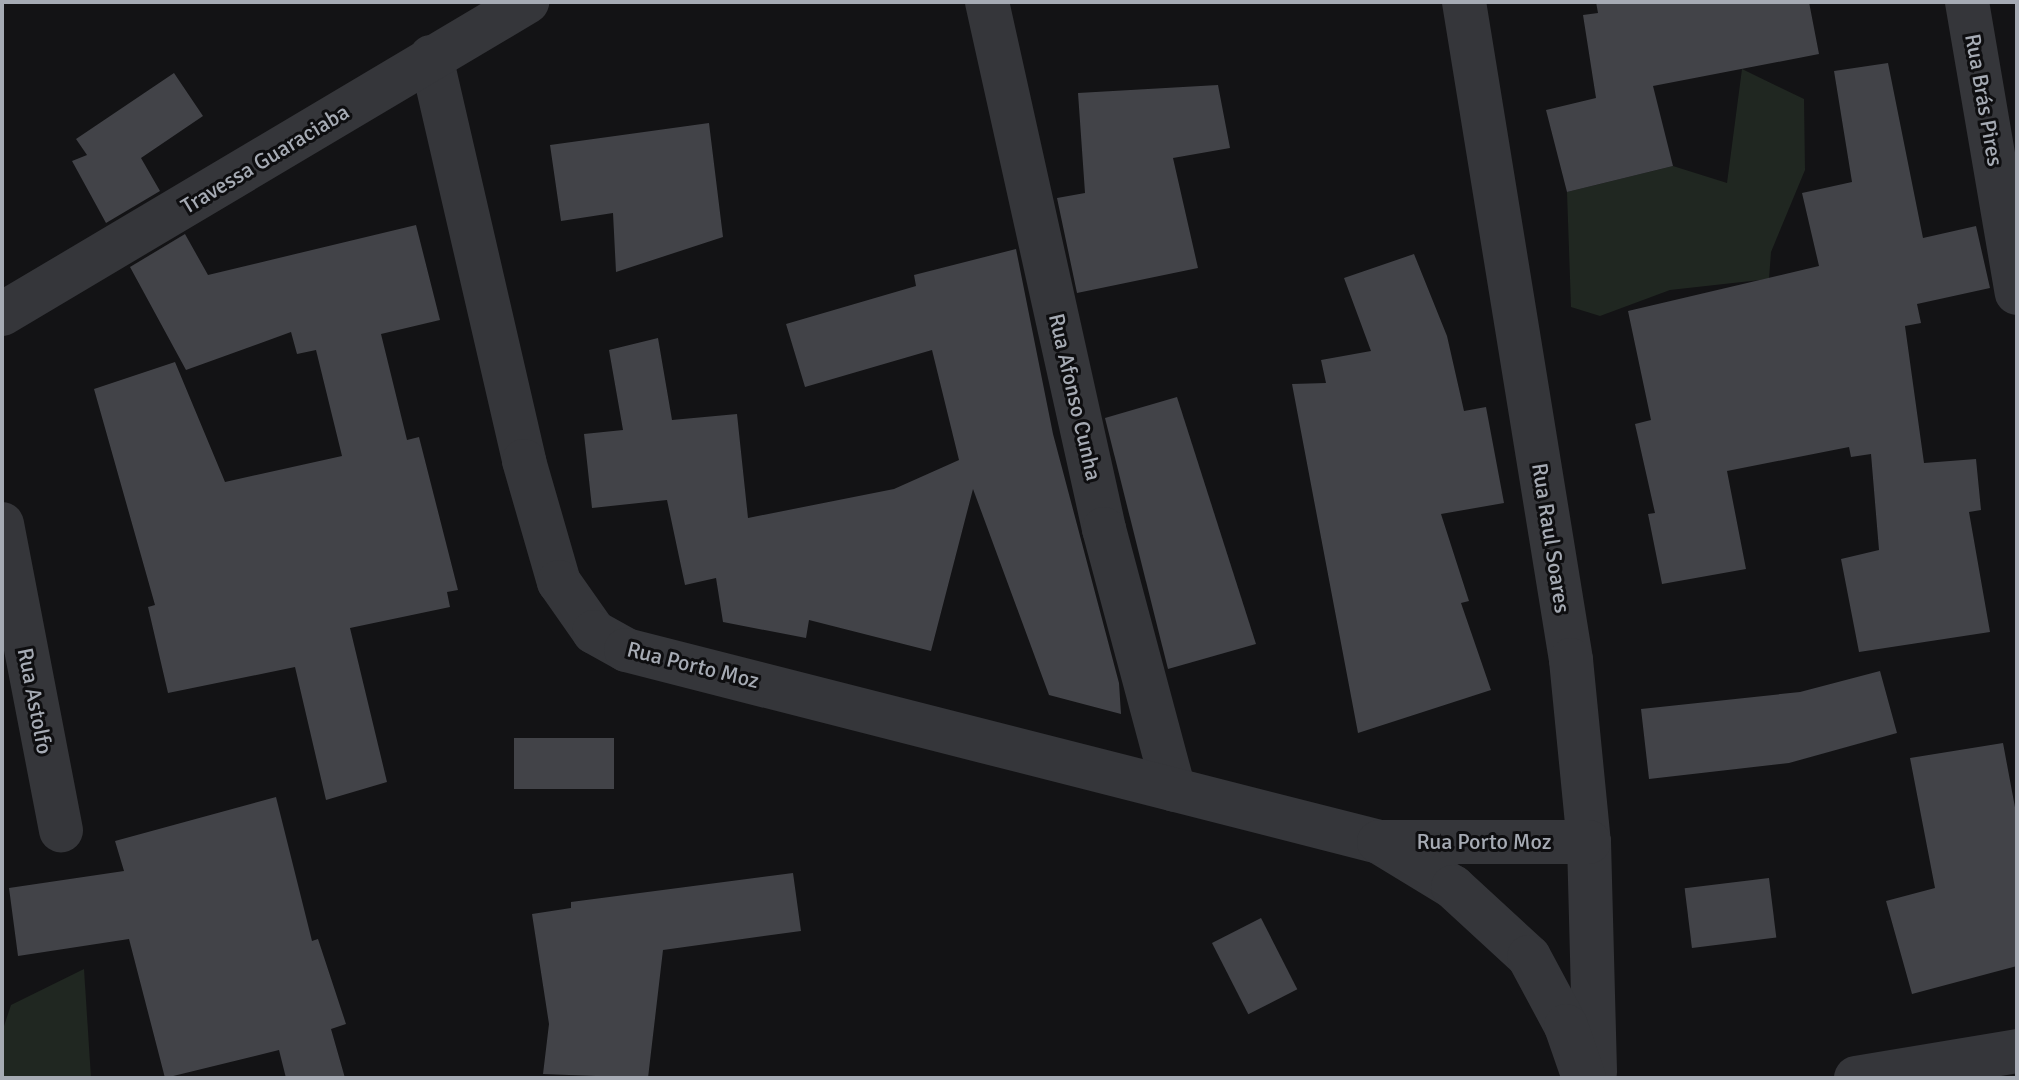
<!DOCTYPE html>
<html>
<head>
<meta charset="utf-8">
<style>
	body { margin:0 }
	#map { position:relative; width:2019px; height:1080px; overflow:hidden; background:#131315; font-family:Signika,sans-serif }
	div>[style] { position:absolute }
	.green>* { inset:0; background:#202721 }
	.building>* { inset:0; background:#424348; transform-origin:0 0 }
	.minor>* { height:44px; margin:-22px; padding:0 22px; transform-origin:22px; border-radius:22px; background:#35363a }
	span { translate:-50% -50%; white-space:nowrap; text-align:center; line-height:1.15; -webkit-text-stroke:6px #0e0e10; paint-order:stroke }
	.street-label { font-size:22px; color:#a6abb4 }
	.frame { position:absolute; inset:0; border:4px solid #a6abb4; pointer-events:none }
</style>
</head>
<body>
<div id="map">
	<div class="green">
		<i style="clip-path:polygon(1742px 69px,1804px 99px,1805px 170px,1771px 252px,1769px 279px,1670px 290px,1600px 316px,1571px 307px,1567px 192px,1673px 166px,1727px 183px)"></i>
		<i style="clip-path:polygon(84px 969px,91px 1078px,2px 1078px,2px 1032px,11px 1005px)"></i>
	</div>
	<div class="building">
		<i style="clip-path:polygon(1596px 2px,1809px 2px,1819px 54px,1653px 86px,1673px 166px,1567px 192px,1546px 110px,1596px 98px,1583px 15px,1598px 13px)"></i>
		<i style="clip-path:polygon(1888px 63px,1923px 238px,1976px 226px,1990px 288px,1917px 304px,1921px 323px,1905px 326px,1924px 463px,1976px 459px,1981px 510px,1969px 512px,1990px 632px,1859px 652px,1841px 559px,1879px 550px,1871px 454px,1851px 457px,1849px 447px,1727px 471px,1746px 569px,1662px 584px,1648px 514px,1655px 513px,1635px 424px,1651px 420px,1628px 311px,1819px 266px,1802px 193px,1852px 182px,1834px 71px)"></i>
		<i style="clip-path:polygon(174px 73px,203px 116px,141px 158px,160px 191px,106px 223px,72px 161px,87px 155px,76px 139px)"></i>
		<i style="clip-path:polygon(1218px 85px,1230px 148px,1173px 158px,1198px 268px,1077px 293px,1057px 198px,1085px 193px,1078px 93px)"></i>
		<i style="clip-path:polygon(709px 123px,723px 237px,616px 272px,613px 213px,561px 221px,550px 145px)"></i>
		<i style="clip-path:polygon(416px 225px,440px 320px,381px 334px,407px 440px,419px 437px,458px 590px,447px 592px,450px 607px,350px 628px,387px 782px,326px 800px,295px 667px,168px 693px,148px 607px,155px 605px,94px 389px,175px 362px,225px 482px,342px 456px,316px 350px,297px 354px,291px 332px,186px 370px,130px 267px,185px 234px,208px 275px)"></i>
		<i style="clip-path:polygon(1016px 249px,1053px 434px,1119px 683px,1121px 714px,1049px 695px,973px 489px,931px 651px,809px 620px,806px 638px,723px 622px,716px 578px,685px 585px,667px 500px,592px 508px,584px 434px,623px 430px,609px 350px,658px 338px,672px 420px,737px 414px,748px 518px,894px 489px,959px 460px,932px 350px,805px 387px,786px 324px,916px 286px,914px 275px)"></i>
		<i style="clip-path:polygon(1414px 254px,1447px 336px,1464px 411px,1486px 407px,1504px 503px,1441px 514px,1469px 601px,1461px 603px,1491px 690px,1358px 733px,1292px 384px,1326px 383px,1321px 360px,1371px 351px,1344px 278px)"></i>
		<i style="clip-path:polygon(1177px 397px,1256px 644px,1168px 669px,1105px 418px)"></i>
		<i style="clip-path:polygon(1880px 671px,1897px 733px,1789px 763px,1649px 779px,1641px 709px,1800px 692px)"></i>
		<i style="left:614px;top:738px;width:51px;height:100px;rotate:90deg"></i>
		<i style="clip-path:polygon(2003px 743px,2017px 818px,2017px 966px,1912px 994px,1886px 901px,1935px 888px,1910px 758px)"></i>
		<i style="clip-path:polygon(276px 797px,312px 941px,318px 939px,346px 1024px,331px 1029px,345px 1078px,286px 1078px,279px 1050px,165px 1078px,129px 939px,18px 956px,9px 888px,124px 871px,115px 841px)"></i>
		<i style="clip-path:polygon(793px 873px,801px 931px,663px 950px,648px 1078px,543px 1074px,549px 1024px,532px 914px,571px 908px,571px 902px)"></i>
		<i style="left:1769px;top:878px;width:60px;height:85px;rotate:83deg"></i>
		<i style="left:1261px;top:918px;width:80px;height:55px;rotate:63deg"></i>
	</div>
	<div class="minor">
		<i style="left:987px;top:2px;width:540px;rotate:77.48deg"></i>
		<i style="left:1104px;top:529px;width:270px;rotate:75deg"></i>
		<i style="left:1464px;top:2px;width:667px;rotate:80.76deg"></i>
		<i style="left:1571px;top:660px;width:183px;rotate:84.4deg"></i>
		<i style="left:1589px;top:842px;width:230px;rotate:88.5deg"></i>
		<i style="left:1967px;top:2px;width:295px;rotate:80.3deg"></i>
		<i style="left:431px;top:57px;width:415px;rotate:77deg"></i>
		<i style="left:524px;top:461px;width:126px;rotate:73.9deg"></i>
		<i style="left:559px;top:582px;width:61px;rotate:55deg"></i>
		<i style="left:594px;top:632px;width:37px;rotate:29deg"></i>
		<i style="left:626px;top:650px;width:777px;rotate:14.3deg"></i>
		<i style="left:1379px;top:842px;width:87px;rotate:31.3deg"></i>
		<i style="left:1453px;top:887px;width:103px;rotate:42.6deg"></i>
		<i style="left:1529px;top:957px;width:78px;rotate:61.8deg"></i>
		<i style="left:1566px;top:1026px;width:55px;rotate:70.9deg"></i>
		<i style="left:2px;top:314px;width:611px;rotate:-30.72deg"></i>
		<i style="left:2px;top:524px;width:312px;rotate:79.1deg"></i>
		<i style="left:1379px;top:842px;width:210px"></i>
		<i style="left:1856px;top:1078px;width:163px;rotate:-9.5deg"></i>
	</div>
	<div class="street-label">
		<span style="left:1984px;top:100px;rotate:80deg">Rua Brás Pires</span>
		<span style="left:265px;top:159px;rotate:-31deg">Travessa Guaraciaba</span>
		<span style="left:1075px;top:397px;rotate:77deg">Rua Afonso Cunha</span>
		<span style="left:1551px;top:538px;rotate:81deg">Rua Raul Soares</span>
		<span style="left:693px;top:665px;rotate:14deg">Rua Porto Moz</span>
		<span style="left:35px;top:701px;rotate:79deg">Rua Astolfo</span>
		<span style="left:1484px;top:842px">Rua Porto Moz</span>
	</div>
	<div class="frame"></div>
</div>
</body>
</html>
